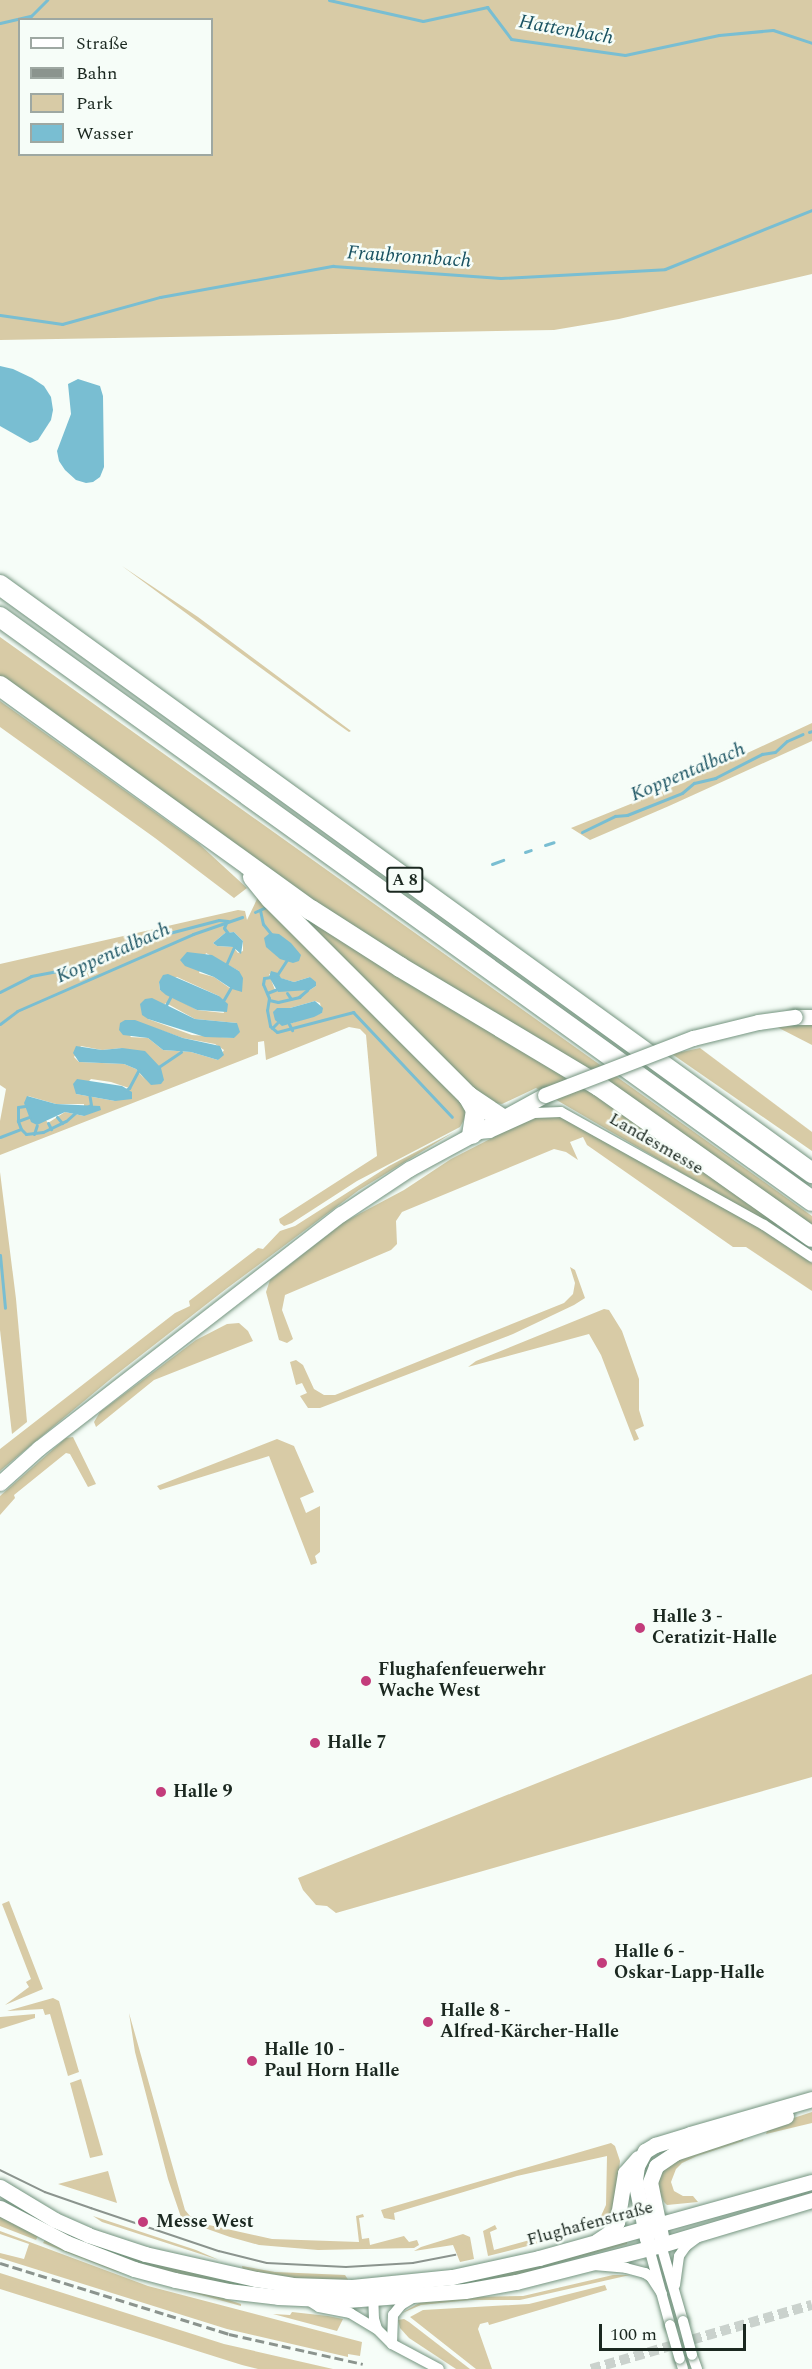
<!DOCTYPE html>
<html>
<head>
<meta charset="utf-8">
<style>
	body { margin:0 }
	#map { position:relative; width:812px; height:2369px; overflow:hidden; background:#f6fdf8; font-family:Spectral,serif }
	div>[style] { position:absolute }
	.green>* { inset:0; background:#d8cba6 }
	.water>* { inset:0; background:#79bed2 }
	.stream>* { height:3px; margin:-1.5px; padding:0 1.5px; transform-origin:1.5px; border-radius:1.5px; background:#79bed2 }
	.street-tunnel>* { height:10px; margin-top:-5px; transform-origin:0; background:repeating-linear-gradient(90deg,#cad2cd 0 10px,transparent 0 15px) }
	.roads { filter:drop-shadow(0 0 2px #74947f) drop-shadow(0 0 2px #74947f) }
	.street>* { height:10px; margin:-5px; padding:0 5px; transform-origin:5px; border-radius:5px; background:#fff }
	.secondary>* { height:15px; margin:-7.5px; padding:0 7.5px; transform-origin:7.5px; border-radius:7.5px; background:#fff }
	.highway>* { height:20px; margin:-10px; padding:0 10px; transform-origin:10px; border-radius:10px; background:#fff }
	.tram>* { height:1.5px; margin:-0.75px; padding:0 0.75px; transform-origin:0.75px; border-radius:0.75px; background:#8b948e }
	.rail>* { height:3px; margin-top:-1.5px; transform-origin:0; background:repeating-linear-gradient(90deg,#8b948e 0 9px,transparent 0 13.5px) }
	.bridges { filter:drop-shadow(0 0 2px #74947f) drop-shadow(0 0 2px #74947f) }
	.street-bridge>* { height:10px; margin:-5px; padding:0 5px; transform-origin:5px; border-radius:5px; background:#fff }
	.secondary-bridge>* { height:15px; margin:-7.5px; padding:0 7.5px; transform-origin:7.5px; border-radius:7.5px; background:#fff }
	.dots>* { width:16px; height:16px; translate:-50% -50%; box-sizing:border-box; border:3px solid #f6fdf8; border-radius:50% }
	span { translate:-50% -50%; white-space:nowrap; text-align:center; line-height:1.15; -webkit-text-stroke:5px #f6fdf8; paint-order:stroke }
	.shield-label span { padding:2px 4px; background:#f6fdf8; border:2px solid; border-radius:4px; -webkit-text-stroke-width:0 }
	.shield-label { font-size:16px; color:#1b2820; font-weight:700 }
	.street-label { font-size:18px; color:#1b2820 }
	.poi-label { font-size:18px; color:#1b2820; font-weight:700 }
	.left { translate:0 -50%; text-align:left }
	.water-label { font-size:20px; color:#195261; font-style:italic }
	.legend { position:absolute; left:18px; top:18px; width:195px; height:138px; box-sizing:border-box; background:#f6fdf8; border:2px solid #9ea8a2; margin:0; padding:8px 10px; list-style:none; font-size:18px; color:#1b2820 }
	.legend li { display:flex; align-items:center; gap:12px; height:30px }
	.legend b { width:30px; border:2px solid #9ea8a2 }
	.scale { position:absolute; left:599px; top:2324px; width:147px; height:27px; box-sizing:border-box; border:3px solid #1b2820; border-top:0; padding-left:8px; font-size:18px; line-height:21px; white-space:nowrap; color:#1b2820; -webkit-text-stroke:4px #f6fdf8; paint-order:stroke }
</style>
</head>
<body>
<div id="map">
	<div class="green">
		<i style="clip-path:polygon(evenodd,0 0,812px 0,812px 274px,619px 319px,554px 330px,0 340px,0 0,20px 20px,212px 20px,212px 154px,20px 154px,20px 20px)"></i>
		<i style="clip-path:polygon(122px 566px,198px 617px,351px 731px,349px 732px,329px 718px)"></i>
		<i style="clip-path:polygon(0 637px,812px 1216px,812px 1229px,307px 899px,0 679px)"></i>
		<i style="clip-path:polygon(0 701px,198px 843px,247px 888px,234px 898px,155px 838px,0 727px)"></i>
		<i style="clip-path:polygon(812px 723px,812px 741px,669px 806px,590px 840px,571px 828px,685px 782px)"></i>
		<i style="clip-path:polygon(evenodd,258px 897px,465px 1106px,466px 1116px,460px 1127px,357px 1181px,292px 1223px,284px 1226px,280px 1223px,279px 1219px,377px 1156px,366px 1035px,360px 1029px,349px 1027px,266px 1060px,264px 1041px,258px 1042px,258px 1054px,0 1155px,0 1121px,6px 1089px,0 1085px,0 964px,238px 910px,245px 911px,247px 920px,258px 897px,234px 932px,243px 941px,243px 951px,238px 953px,233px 947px,217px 946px,213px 943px,225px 933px,234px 932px,258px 897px,206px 953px,239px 971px,231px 989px,214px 977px,199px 973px,206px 953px,258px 897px,278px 973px,280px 978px,294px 982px,310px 977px,316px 986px,310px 990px,275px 990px,269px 974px,278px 973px,258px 897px,177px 977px,219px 996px,224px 1013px,197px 1010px,160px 990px,159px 982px,177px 977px,258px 897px,315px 1001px,320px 1003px,322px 1013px,289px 1024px,277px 1008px,290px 1008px,315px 1001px,258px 897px,166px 1003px,195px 1019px,237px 1023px,234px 1038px,192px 1035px,148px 1019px,166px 1003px,258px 897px,143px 1024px,183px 1038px,215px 1044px,224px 1050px,218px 1060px,191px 1052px,163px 1050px,148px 1038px,130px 1037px,143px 1024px,258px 897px,81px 1046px,102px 1050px,122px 1048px,145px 1080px,136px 1069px,124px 1064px,79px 1062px,74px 1057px,81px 1046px,258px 897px,91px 1079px,111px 1082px,129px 1088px,115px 1101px,76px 1094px,91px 1079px,258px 897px,28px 1096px,56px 1104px,84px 1104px,84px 1116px,65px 1112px,48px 1123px,28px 1096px)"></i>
		<i style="clip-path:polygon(283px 899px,550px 1061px,725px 1182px,777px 1224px,776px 1228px,536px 1088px,502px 1104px,486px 1102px)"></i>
		<i style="clip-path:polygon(812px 1024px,812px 1045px,777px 1027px)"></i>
		<i style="clip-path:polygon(700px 1048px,812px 1132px,812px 1151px,672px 1054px)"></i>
		<i style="clip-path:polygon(564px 1116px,763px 1230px,812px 1263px,812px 1291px,746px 1247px,733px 1247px,587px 1145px,583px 1137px,570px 1142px,578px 1160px,566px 1152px,554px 1149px,402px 1212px,396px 1221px,397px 1244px,391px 1250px,285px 1295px,282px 1310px,293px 1339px,287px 1343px,279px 1340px,266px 1292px,270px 1280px,344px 1222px,404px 1190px,451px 1159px,531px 1118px)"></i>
		<i style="clip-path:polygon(454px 1132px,359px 1190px,226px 1289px,113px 1377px,0 1471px,0 1449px,175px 1313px,190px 1306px,189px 1301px,258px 1248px,263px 1249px,280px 1231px,295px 1226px,389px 1166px)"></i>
		<i style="clip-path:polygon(0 1172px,16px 1299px,27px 1422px,12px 1434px,0 1330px)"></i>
		<i style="clip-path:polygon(570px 1267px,575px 1270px,585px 1298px,574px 1305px,513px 1334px,320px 1408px,308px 1408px,300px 1396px,307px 1393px,302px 1383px,296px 1385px,290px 1362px,296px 1360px,303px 1365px,314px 1389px,324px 1395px,335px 1395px,564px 1303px,573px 1294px,575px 1283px)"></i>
		<i style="clip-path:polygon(604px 1309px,609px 1310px,622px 1331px,639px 1379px,639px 1410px,644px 1426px,635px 1430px,639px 1439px,634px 1441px,601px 1355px,589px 1334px,468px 1367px,476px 1361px)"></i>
		<i style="clip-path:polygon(239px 1323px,248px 1331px,253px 1341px,154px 1380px,96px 1427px,94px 1422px,100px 1412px,196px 1340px,227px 1324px)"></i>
		<i style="clip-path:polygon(73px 1437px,96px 1484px,88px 1487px,70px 1454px,66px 1453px,14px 1495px,15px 1498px,0 1515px,0 1496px,66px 1438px)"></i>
		<i style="clip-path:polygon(277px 1439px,294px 1446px,314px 1492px,300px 1498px,306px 1513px,320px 1506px,320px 1552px,315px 1556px,317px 1563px,311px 1565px,269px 1456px,160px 1490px,157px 1486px)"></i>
		<i style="clip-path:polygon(812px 1674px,812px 1777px,336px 1913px,327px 1906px,316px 1905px,303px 1890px,298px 1878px)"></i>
		<i style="clip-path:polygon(9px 1901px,43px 1989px,5px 2005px,29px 1987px,26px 1982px,31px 1979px,2px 1904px)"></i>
		<i style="clip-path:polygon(53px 1998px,59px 2001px,79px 2072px,68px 2076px,50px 2014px,45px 2015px,43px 2009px,7px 2011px)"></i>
		<i style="clip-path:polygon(129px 2013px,185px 2210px,190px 2216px,209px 2225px,272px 2239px,359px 2242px,356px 2216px,363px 2214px,364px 2217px,359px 2218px,362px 2239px,369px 2238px,370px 2245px,404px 2236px,409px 2242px,417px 2240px,419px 2245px,414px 2248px,318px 2250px,259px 2245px,230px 2237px,182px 2220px,168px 2179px,135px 2052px)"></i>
		<i style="clip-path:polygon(35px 2014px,35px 2018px,0 2029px,0 2017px)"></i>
		<i style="clip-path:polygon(81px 2079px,103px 2155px,90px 2158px,70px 2083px)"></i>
		<i style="clip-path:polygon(812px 2112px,812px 2123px,766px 2134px,769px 2126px)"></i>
		<i style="clip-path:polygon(745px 2135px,743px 2141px,697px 2156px,682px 2163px,676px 2169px,671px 2182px,674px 2191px,683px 2196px,693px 2196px,698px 2202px,667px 2205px,664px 2202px,655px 2184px,663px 2166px,670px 2161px)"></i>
		<i style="clip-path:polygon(611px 2143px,615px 2146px,620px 2161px,614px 2220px,600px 2228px,586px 2231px,584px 2225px,601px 2216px,606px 2205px,607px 2156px,517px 2176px,394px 2213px,395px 2220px,384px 2218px,381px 2210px)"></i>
		<i style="clip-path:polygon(108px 2171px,117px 2203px,58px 2184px)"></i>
		<i style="clip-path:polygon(0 2215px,38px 2236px,36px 2240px,0 2226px)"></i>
		<i style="clip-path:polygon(93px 2216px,196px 2250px,219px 2260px,102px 2222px)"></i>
		<i style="clip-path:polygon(495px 2225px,497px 2229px,490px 2232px,494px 2250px,577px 2227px,578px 2233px,488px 2256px,483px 2231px)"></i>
		<i style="clip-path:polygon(51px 2226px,116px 2253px,171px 2268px,300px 2291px,224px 2286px,139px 2265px,50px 2229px)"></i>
		<i style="clip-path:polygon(0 2231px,148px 2286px,362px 2342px,360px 2356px,348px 2354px,348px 2357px,227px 2329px,0 2258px,0 2253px,24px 2259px,29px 2244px,0 2234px)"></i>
		<i style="clip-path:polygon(463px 2234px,470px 2237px,474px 2259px,460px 2262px,453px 2245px,414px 2251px,421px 2247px)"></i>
		<i style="clip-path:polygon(45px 2240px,241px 2304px,241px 2306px,115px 2271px,43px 2243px)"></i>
		<i style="clip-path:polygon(627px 2241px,627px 2244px,554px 2264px,530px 2273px,456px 2287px,392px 2290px)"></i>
		<i style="clip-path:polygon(242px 2266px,275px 2272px,345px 2275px,349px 2281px,312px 2281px,243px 2271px)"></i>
		<i style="clip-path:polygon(0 2273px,224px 2344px,333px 2369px,258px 2369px,242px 2365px,0 2289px)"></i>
		<i style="clip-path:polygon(613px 2275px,630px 2275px,520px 2300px,470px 2300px,421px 2305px,400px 2314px,421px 2302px,466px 2297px,523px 2296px)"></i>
		<i style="clip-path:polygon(605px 2285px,607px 2290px,489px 2325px,488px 2322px,480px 2324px,478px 2329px,492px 2369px,476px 2369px,410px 2317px,423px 2310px,529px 2304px)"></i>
		<i style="clip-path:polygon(292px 2312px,328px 2316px,343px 2319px,337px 2331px,273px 2314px,290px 2315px)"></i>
		<i style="clip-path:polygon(404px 2319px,409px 2322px,470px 2369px,456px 2369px,409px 2338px,400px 2328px,398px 2320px)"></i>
	</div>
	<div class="water">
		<i style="clip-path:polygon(0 366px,13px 369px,32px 378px,44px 386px,51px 397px,53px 410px,51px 420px,38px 440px,30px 443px,0 426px)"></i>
		<i style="clip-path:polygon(78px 379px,100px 386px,103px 396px,104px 467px,100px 477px,93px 482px,86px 483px,76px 480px,65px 470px,59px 461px,57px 451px,71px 414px,68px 384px)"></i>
		<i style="clip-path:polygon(234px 932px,243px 941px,241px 954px,233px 947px,217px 946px,213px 943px,225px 933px)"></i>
		<i style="clip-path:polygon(270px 933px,279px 934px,291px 943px,301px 955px,299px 961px,293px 963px,280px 959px,266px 947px,264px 938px)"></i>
		<i style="clip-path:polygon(187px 952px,212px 955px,239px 971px,243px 978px,242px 992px,232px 989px,214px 977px,185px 966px,180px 960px)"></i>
		<i style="clip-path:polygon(271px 971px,278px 973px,281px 978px,294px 982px,310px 977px,316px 982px,316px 986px,310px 990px,278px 992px,269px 977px)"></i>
		<i style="clip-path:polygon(168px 974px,219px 996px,228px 1004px,227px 1012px,197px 1010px,166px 995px,160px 990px,159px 982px,163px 975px)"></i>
		<i style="clip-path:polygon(152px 998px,195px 1019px,237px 1023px,240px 1032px,234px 1038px,205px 1037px,148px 1019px,142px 1015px,140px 1004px,145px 999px)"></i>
		<i style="clip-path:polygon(315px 1001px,323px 1008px,322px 1013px,314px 1017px,282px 1026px,275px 1020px,273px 1012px,277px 1008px,290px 1008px)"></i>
		<i style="clip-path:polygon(125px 1020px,135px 1020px,183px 1038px,220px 1046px,224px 1055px,218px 1060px,191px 1052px,163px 1050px,148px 1038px,123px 1035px,119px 1030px,120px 1023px)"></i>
		<i style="clip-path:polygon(76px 1046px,102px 1050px,122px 1048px,145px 1051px,161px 1068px,164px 1080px,161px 1084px,151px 1085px,136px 1069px,124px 1064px,79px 1062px,73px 1053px)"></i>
		<i style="clip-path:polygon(77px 1079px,122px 1086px,132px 1092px,132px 1099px,115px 1101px,76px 1094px,73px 1084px)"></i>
		<i style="clip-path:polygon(27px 1096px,56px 1104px,100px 1106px,101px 1110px,84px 1116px,65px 1112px,37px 1125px,31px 1122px,27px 1111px,24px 1103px)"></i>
	</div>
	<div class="stream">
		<i style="left:329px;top:0;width:96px;rotate:12.6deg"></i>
		<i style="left:423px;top:21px;width:66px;rotate:-12.3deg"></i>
		<i style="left:487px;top:7px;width:40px;rotate:53deg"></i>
		<i style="left:511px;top:39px;width:115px;rotate:8deg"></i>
		<i style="left:625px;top:55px;width:96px;rotate:-12deg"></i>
		<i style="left:719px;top:35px;width:54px;rotate:-5.3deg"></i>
		<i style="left:773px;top:30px;width:41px;rotate:18.4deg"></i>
		<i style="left:0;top:23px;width:32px;rotate:-13deg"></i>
		<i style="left:31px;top:16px;width:23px;rotate:-45deg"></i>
		<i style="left:0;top:315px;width:63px;rotate:8.3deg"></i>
		<i style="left:62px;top:324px;width:102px;rotate:-15.4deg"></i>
		<i style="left:160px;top:297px;width:176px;rotate:-10.2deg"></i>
		<i style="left:333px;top:266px;width:168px;rotate:4.1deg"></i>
		<i style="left:501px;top:278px;width:164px;rotate:-3.1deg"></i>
		<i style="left:665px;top:269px;width:158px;rotate:-21.9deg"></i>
		<i style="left:809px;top:732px;width:3px;rotate:-18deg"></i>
		<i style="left:582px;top:832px;width:37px;rotate:-26deg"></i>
		<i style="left:615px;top:816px;width:12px;rotate:-5deg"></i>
		<i style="left:627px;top:815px;width:59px;rotate:-21.8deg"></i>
		<i style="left:682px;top:793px;width:16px;rotate:-40deg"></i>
		<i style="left:694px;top:783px;width:22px;rotate:-13deg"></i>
		<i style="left:715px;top:778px;width:53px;rotate:-27.1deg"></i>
		<i style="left:762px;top:754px;width:13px;rotate:-9deg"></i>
		<i style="left:775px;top:752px;width:16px;rotate:-43deg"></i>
		<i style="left:787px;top:741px;width:17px;rotate:-24deg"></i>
		<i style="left:545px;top:845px;width:9px;rotate:-18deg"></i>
		<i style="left:525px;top:852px;width:6px;rotate:-18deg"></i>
		<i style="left:492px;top:864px;width:12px;rotate:-20deg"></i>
		<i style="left:260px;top:910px;width:14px;rotate:78deg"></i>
		<i style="left:263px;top:924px;width:13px;rotate:51deg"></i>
		<i style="left:255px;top:912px;width:10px;rotate:-24deg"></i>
		<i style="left:226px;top:923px;width:5px;rotate:112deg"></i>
		<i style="left:224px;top:928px;width:10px;rotate:53deg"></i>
		<i style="left:226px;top:965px;width:20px;rotate:-66deg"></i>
		<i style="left:277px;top:975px;width:20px;rotate:-57deg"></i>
		<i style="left:271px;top:977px;width:7px;rotate:172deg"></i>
		<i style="left:264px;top:978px;width:6px;rotate:99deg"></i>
		<i style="left:263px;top:984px;width:15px;rotate:67deg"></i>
		<i style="left:269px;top:998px;width:12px;rotate:99deg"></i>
		<i style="left:267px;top:1010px;width:16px;rotate:79deg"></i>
		<i style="left:270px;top:1026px;width:9px;rotate:41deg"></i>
		<i style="left:277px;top:1032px;width:79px;rotate:-14.7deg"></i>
		<i style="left:353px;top:1012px;width:144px;rotate:46.7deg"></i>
		<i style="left:0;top:992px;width:35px;rotate:-27deg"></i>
		<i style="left:31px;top:976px;width:43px;rotate:-10.8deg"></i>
		<i style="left:73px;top:968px;width:71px;rotate:-18.9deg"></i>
		<i style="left:140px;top:945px;width:16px;rotate:-30deg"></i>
		<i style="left:154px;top:937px;width:67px;rotate:-14.7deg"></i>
		<i style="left:219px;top:920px;width:9px;rotate:6deg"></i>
		<i style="left:267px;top:993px;width:9px;rotate:-21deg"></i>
		<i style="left:287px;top:993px;width:7px;rotate:56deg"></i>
		<i style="left:269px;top:1000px;width:9px;rotate:13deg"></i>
		<i style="left:278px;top:1002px;width:22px;rotate:-13deg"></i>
		<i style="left:299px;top:997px;width:11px;rotate:-41deg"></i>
		<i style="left:223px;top:1001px;width:16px;rotate:-60deg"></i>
		<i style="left:165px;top:1007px;width:15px;rotate:-62deg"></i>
		<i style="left:0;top:1024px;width:21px;rotate:-37deg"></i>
		<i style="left:17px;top:1011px;width:192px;rotate:-23.6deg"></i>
		<i style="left:193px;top:934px;width:52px;rotate:-19.1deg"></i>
		<i style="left:289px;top:1024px;width:7px;rotate:63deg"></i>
		<i style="left:272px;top:1028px;width:7px;rotate:-45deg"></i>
		<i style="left:157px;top:1068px;width:29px;rotate:-34deg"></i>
		<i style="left:126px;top:1090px;width:4px;rotate:-34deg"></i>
		<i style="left:129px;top:1088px;width:21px;rotate:-62deg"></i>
		<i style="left:87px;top:1107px;width:4px;rotate:-27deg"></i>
		<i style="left:91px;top:1105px;width:13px;rotate:-99deg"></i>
		<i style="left:57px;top:1117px;width:8px;rotate:50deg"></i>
		<i style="left:18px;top:1121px;width:14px;rotate:-90deg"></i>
		<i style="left:18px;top:1107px;width:7px;rotate:-8deg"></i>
		<i style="left:48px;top:1123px;width:7px;rotate:63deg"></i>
		<i style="left:21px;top:1129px;width:9px;rotate:-111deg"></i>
		<i style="left:18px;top:1121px;width:12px;rotate:-20deg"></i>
		<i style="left:34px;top:1134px;width:9px;rotate:-72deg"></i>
		<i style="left:0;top:1137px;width:22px;rotate:-21deg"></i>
		<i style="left:21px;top:1129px;width:7px;rotate:45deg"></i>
		<i style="left:26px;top:1134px;width:17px;rotate:-7deg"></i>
		<i style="left:43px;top:1132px;width:25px;rotate:-26deg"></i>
		<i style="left:66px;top:1121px;width:13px;rotate:-42deg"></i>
		<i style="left:0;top:1255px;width:53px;rotate:84.6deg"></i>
	</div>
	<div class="street-tunnel">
		<i style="left:591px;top:2369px;width:230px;rotate:-16.2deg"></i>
	</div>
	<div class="roads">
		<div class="street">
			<i style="left:479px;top:1134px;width:11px;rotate:-5deg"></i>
			<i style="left:490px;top:1133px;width:48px;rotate:-24.4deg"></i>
			<i style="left:534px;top:1113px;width:27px;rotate:-2deg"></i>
			<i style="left:561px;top:1112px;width:232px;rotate:29.1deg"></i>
			<i style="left:764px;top:1225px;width:58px;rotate:33.7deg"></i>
			<i style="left:661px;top:2245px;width:79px;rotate:73.9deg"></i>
			<i style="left:649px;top:2248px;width:80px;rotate:74.7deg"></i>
			<i style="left:594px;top:2265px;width:32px;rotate:5deg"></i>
			<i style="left:626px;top:2268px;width:20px;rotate:15deg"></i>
			<i style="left:645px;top:2273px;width:7px;rotate:34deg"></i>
			<i style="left:651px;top:2277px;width:20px;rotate:57deg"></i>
			<i style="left:675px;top:2285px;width:29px;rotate:-82deg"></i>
			<i style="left:679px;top:2256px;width:12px;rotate:-55deg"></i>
			<i style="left:686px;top:2246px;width:15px;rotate:-37deg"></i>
			<i style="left:373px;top:2291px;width:28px;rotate:88deg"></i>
			<i style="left:374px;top:2319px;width:10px;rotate:73deg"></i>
			<i style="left:308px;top:2300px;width:13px;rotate:32deg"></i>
			<i style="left:319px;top:2307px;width:32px;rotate:11deg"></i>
			<i style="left:350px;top:2313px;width:31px;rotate:31deg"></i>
			<i style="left:377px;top:2329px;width:21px;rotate:45deg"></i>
			<i style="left:392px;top:2344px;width:53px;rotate:28deg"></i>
			<i style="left:392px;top:2344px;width:29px;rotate:-88deg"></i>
			<i style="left:393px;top:2315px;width:13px;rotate:-51deg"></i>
			<i style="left:401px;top:2305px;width:17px;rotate:-31deg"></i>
			<i style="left:692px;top:2355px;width:15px;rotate:70deg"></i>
			<i style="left:680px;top:2359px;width:10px;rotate:73deg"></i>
		</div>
		<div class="secondary">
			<i style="left:795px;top:1017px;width:17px"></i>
			<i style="left:0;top:1483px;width:52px;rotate:-41.9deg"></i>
			<i style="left:39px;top:1448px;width:382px;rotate:-37.8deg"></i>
			<i style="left:341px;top:1214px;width:82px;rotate:-33.5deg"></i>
			<i style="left:409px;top:1169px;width:155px;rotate:-28.6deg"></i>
			<i style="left:0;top:2187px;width:64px;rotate:31deg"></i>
			<i style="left:55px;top:2220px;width:36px;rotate:24deg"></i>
			<i style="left:88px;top:2235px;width:60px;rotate:18.4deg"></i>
			<i style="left:145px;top:2254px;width:114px;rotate:12.7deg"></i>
			<i style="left:256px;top:2279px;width:36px;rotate:9deg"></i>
			<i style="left:292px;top:2285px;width:60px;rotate:1.9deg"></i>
			<i style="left:352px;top:2287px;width:100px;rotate:-5.7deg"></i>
			<i style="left:452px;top:2277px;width:89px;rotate:-12.3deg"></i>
			<i style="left:539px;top:2258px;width:283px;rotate:-15.6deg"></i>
			<i style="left:0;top:2208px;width:76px;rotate:27.6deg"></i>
			<i style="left:67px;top:2243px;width:72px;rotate:21.2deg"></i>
			<i style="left:134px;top:2269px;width:42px;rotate:15deg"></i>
			<i style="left:175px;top:2280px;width:54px;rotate:11.7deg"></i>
			<i style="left:228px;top:2291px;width:50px;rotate:6.8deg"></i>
			<i style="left:278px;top:2297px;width:69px;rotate:2.5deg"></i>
			<i style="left:347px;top:2300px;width:118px;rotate:-4.4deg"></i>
			<i style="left:465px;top:2291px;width:52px;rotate:-10deg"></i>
			<i style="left:516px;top:2282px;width:150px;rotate:-14.3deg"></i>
			<i style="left:661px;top:2245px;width:158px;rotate:-16.6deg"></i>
			<i style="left:661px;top:2236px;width:55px;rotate:-101.5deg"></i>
			<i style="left:650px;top:2182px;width:17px;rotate:-69deg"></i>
			<i style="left:656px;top:2166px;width:23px;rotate:-34deg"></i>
			<i style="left:675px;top:2153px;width:117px;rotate:-18.4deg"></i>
			<i style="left:647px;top:2239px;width:60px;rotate:-101.5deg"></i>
			<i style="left:635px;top:2180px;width:14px;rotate:-82deg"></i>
			<i style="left:637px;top:2166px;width:17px;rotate:-62deg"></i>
			<i style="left:645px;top:2151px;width:12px;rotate:-31deg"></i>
			<i style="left:655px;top:2145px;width:37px;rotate:-17deg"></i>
			<i style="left:690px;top:2134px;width:127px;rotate:-16deg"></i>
			<i style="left:597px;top:2241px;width:14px;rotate:-34deg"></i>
			<i style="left:609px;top:2233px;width:14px;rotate:-54deg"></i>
			<i style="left:617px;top:2222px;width:50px;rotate:-80.7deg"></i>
			<i style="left:625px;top:2173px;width:20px;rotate:-49deg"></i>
		</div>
		<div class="highway">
			<i style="left:0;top:585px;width:1003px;rotate:35.91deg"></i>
			<i style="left:0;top:617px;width:1000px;rotate:35.72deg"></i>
			<i style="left:0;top:686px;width:383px;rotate:35.8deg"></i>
			<i style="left:311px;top:910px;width:106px;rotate:32.6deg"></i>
			<i style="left:400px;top:967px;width:232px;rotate:30.9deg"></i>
			<i style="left:599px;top:1086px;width:261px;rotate:35.3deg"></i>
			<i style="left:253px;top:877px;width:28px;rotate:51deg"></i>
			<i style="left:271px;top:899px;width:279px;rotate:45deg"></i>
			<i style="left:468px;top:1096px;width:16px;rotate:60deg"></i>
			<i style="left:476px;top:1110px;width:24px;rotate:99deg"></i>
			<i style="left:468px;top:1096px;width:40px;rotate:34deg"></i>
		</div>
	</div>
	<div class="tram">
		<i style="left:0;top:2170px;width:50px;rotate:26.1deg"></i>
		<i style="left:45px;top:2192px;width:49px;rotate:19.2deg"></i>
		<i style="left:91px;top:2208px;width:135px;rotate:18.6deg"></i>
		<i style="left:219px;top:2251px;width:49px;rotate:14deg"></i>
		<i style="left:267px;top:2263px;width:79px;rotate:2.9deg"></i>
		<i style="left:346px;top:2267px;width:67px;rotate:-3.4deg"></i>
		<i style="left:413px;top:2263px;width:43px;rotate:-10.8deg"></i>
	</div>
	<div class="rail">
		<i style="left:0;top:2263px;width:240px;rotate:17.2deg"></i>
		<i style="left:229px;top:2334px;width:137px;rotate:12.6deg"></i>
	</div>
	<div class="bridges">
		<div class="street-bridge">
			<i style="left:683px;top:2321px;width:35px;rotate:75deg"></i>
			<i style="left:670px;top:2325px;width:35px;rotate:74deg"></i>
		</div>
		<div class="secondary-bridge">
			<i style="left:545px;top:1095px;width:159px;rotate:-21.1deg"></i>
			<i style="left:693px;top:1038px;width:67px;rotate:-13.8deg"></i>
			<i style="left:758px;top:1022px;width:37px;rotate:-8deg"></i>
		</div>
	</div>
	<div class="dots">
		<i style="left:640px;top:1628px;background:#c33c7b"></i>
		<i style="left:366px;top:1681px;background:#c33c7b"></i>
		<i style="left:315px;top:1743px;background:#c33c7b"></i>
		<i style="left:161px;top:1792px;background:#c33c7b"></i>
		<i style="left:602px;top:1963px;background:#c33c7b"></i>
		<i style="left:428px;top:2022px;background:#c33c7b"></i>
		<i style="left:252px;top:2061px;background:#c33c7b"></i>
		<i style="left:143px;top:2222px;background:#c33c7b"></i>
	</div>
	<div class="shield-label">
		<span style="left:405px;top:880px">A 8</span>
	</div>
	<div class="street-label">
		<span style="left:656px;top:1144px;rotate:30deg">Landesmesse</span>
		<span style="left:590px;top:2224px;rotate:-15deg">Flughafenstraße</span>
	</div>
	<div class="poi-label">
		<span class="left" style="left:652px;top:1628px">Halle 3 -<br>Ceratizit-Halle</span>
		<span class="left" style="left:378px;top:1681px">Flughafenfeuerwehr<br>Wache West</span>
		<span class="left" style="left:327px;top:1743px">Halle 7</span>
		<span class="left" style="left:173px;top:1792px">Halle 9</span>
		<span class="left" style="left:614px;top:1963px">Halle 6 -<br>Oskar-Lapp-Halle</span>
		<span class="left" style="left:440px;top:2022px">Halle 8 -<br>Alfred-Kärcher-Halle</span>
		<span class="left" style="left:264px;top:2061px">Halle 10 -<br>Paul Horn Halle</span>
		<span class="left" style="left:156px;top:2222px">Messe West</span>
	</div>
	<div class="water-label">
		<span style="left:566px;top:30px;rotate:10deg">Hattenbach</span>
		<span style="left:409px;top:257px;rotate:4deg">Fraubronnbach</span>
		<span style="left:688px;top:772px;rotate:-23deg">Koppentalbach</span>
		<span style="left:113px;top:953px;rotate:-24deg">Koppentalbach</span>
	</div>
	<ul class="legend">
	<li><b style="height:8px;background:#fff"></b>Straße</li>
	<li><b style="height:8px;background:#8b948e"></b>Bahn</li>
	<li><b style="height:16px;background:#d8cba6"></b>Park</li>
	<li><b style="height:16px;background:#79bed2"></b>Wasser</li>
	</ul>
	<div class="scale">100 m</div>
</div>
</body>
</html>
